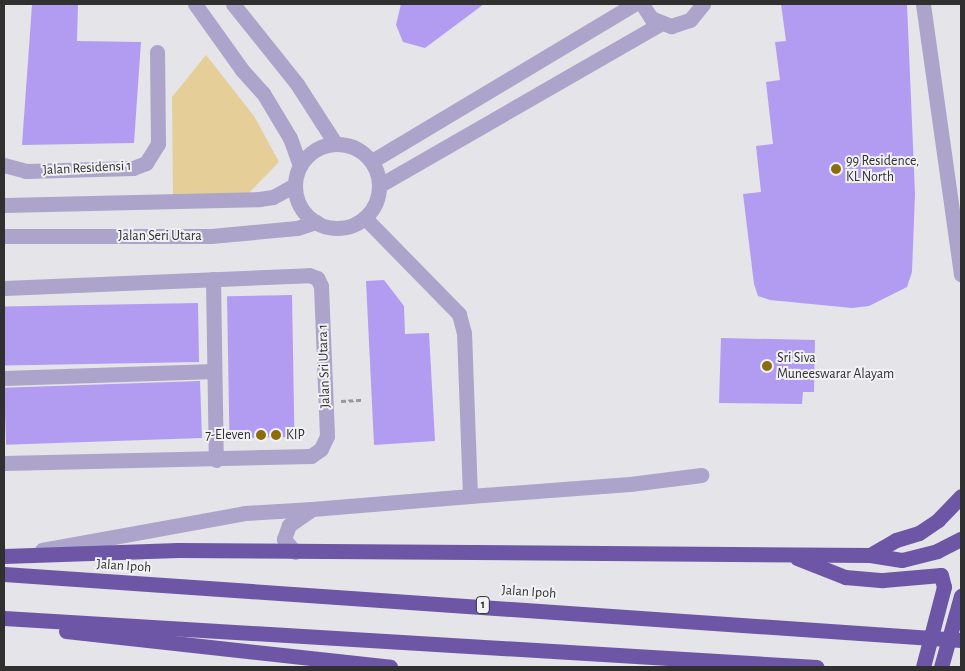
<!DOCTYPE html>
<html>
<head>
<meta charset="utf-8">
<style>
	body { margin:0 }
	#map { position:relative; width:965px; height:671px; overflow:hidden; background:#e5e4e8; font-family:"Alegreya Sans",sans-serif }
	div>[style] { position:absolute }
	.green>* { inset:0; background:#e5ce97 }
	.building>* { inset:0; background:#b29cf2; transform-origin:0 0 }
	.path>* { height:3px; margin-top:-1.5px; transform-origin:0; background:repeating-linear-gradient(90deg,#98979a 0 5px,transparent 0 7.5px) }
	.minor>* { height:15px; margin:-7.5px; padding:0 7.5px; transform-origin:7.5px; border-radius:7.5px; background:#aca4ca }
	.minor>.ring { margin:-7.5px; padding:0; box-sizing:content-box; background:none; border:15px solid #aca4ca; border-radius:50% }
	.highway>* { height:15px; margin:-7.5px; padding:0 7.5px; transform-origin:7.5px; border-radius:7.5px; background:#6d56a6 }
	.highway-bridge>* { height:15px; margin:-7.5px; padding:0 7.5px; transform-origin:7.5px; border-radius:7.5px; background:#6d56a6 }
	.dots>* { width:14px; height:14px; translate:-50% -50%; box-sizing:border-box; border:2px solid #f2f2f5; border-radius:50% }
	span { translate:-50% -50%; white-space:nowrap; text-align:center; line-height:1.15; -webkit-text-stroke:4px #f2f2f5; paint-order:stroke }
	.shield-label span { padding:1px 4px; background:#f2f2f5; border:1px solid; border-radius:4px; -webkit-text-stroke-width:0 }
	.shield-label { font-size:12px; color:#303031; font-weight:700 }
	.poi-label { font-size:14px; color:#303031 }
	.left { translate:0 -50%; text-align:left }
	.right { translate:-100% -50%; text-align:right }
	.street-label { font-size:14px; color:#303031 }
	.frame { position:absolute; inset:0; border:5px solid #303031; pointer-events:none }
</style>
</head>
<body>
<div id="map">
	<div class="green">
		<i style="clip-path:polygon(206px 55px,254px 116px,279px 162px,247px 195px,173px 195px,172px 97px)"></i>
	</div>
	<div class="building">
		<i style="clip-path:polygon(78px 4px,77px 41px,141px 42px,134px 143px,22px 145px,32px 5px)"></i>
		<i style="clip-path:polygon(401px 4px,484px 4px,425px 48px,403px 42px,396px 25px)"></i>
		<i style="clip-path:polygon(781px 4px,907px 4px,915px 194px,912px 272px,907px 287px,869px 306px,852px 308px,770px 300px,758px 296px,754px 284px,743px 194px,761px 192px,756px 146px,773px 144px,766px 82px,780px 80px,775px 42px,786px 41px)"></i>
		<i style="clip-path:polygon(384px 280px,404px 306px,405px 334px,429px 333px,435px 441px,374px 445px,366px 281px)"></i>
		<i style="left:292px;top:295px;width:142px;height:65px;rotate:89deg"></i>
		<i style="left:198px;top:303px;width:59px;height:194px;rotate:89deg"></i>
		<i style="clip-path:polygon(721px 338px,815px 340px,814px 392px,803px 392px,802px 404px,719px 403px)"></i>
		<i style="left:200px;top:381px;width:57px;height:196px;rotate:88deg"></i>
	</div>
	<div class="path">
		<i style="left:341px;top:401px;width:22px;rotate:-3deg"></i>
	</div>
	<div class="minor">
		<i style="left:195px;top:4px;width:81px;rotate:54.5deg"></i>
		<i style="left:242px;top:70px;width:31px;rotate:48deg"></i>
		<i style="left:263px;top:93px;width:52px;rotate:59deg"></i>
		<i style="left:290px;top:138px;width:29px;rotate:70deg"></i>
		<i style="left:233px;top:4px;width:102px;rotate:51.3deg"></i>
		<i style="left:297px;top:84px;width:70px;rotate:57.2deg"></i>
		<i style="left:642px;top:4px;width:17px;rotate:57deg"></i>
		<i style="left:651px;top:18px;width:22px;rotate:22deg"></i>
		<i style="left:671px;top:26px;width:20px;rotate:-18deg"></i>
		<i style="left:690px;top:20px;width:21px;rotate:-51deg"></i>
		<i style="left:923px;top:4px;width:273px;rotate:82deg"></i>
		<i class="ring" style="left:295px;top:144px;width:69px;height:69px"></i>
		<i style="left:372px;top:161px;width:305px;rotate:-30.9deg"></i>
		<i style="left:4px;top:165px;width:23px;rotate:15deg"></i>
		<i style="left:26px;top:171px;width:107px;rotate:-1.6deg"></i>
		<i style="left:133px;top:168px;width:14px;rotate:-21deg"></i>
		<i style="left:146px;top:163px;width:22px;rotate:-58deg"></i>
		<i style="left:158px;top:144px;width:92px;rotate:-90.6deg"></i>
		<i style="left:380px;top:185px;width:323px;rotate:-29.9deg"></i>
		<i style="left:4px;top:205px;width:255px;rotate:-1.3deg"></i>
		<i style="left:259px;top:199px;width:14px;rotate:-8deg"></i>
		<i style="left:273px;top:197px;width:25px;rotate:-29deg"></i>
		<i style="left:4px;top:236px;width:207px"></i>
		<i style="left:211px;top:236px;width:86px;rotate:-5.3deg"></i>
		<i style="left:297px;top:228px;width:20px;rotate:-18deg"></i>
		<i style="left:213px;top:279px;width:181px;rotate:89.1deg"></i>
		<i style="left:4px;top:288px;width:305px;rotate:-2.4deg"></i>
		<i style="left:309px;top:275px;width:9px;rotate:21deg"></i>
		<i style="left:317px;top:278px;width:9px;rotate:63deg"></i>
		<i style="left:321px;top:286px;width:150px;rotate:87.7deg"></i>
		<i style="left:327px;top:436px;width:14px;rotate:115deg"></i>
		<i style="left:321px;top:449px;width:12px;rotate:145deg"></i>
		<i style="left:311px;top:456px;width:307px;rotate:178.7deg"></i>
		<i style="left:4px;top:378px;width:210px;rotate:-1.9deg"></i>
		<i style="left:470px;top:496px;width:160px;rotate:-4.3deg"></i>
		<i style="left:630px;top:484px;width:72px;rotate:-7.2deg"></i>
		<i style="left:312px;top:509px;width:159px;rotate:-4.7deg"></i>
		<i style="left:470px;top:496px;width:163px;rotate:-92.1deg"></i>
		<i style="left:464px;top:333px;width:20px;rotate:-105deg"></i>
		<i style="left:459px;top:314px;width:134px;rotate:-134.4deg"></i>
		<i style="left:42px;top:550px;width:206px;rotate:-10.3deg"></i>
		<i style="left:245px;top:513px;width:67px;rotate:-3.4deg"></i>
		<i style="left:312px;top:509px;width:28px;rotate:145deg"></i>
		<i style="left:289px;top:525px;width:15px;rotate:110deg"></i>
		<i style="left:284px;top:539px;width:17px;rotate:50deg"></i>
	</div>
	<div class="highway">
		<i style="left:870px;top:555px;width:30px;rotate:-30deg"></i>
		<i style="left:896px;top:540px;width:24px;rotate:-17deg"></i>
		<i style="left:919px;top:533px;width:23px;rotate:-34deg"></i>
		<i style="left:938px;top:520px;width:33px;rotate:-46deg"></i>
		<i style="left:4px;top:556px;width:174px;rotate:-2deg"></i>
		<i style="left:178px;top:550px;width:692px;rotate:0.41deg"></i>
		<i style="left:870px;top:555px;width:32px;rotate:9deg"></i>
		<i style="left:902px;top:560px;width:36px;rotate:-14deg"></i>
		<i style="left:937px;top:551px;width:27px;rotate:-27deg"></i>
		<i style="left:797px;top:558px;width:52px;rotate:21.6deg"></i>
		<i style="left:845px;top:577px;width:38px;rotate:5deg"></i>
		<i style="left:883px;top:580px;width:58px;rotate:-4.9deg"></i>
		<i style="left:941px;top:575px;width:12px;rotate:76deg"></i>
		<i style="left:4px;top:574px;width:959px;rotate:3.95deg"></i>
		<i style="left:4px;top:618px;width:814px;rotate:3.45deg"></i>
		<i style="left:66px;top:631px;width:326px;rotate:6.3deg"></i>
	</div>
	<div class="highway-bridge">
		<i style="left:923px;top:667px;width:83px;rotate:-75.3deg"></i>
		<i style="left:941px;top:667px;width:74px;rotate:-74.3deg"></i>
	</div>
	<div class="dots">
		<i style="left:836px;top:169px;background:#8b6d0e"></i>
		<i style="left:767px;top:366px;background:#8b6d0e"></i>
		<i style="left:261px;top:435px;background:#8b6d0e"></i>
		<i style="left:276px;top:435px;background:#8b6d0e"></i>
	</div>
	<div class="shield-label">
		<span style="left:483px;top:605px">1</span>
	</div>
	<div class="poi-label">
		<span class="left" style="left:846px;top:169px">99 Residence,<br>KL North</span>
		<span class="left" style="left:777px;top:366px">Sri Siva<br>Muneeswarar Alayam</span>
		<span class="right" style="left:251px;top:435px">7-Eleven</span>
		<span class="left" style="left:286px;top:435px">KIP</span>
	</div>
	<div class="street-label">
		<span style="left:87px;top:168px;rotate:-3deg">Jalan Residensi 1</span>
		<span style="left:160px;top:236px">Jalan Seri Utara</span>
		<span style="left:324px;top:366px;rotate:-92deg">Jalan Sri Utara 1</span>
		<span style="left:124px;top:566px;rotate:4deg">Jalan Ipoh</span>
		<span style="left:529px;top:592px;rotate:4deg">Jalan Ipoh</span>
	</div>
	<div class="frame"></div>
</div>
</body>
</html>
